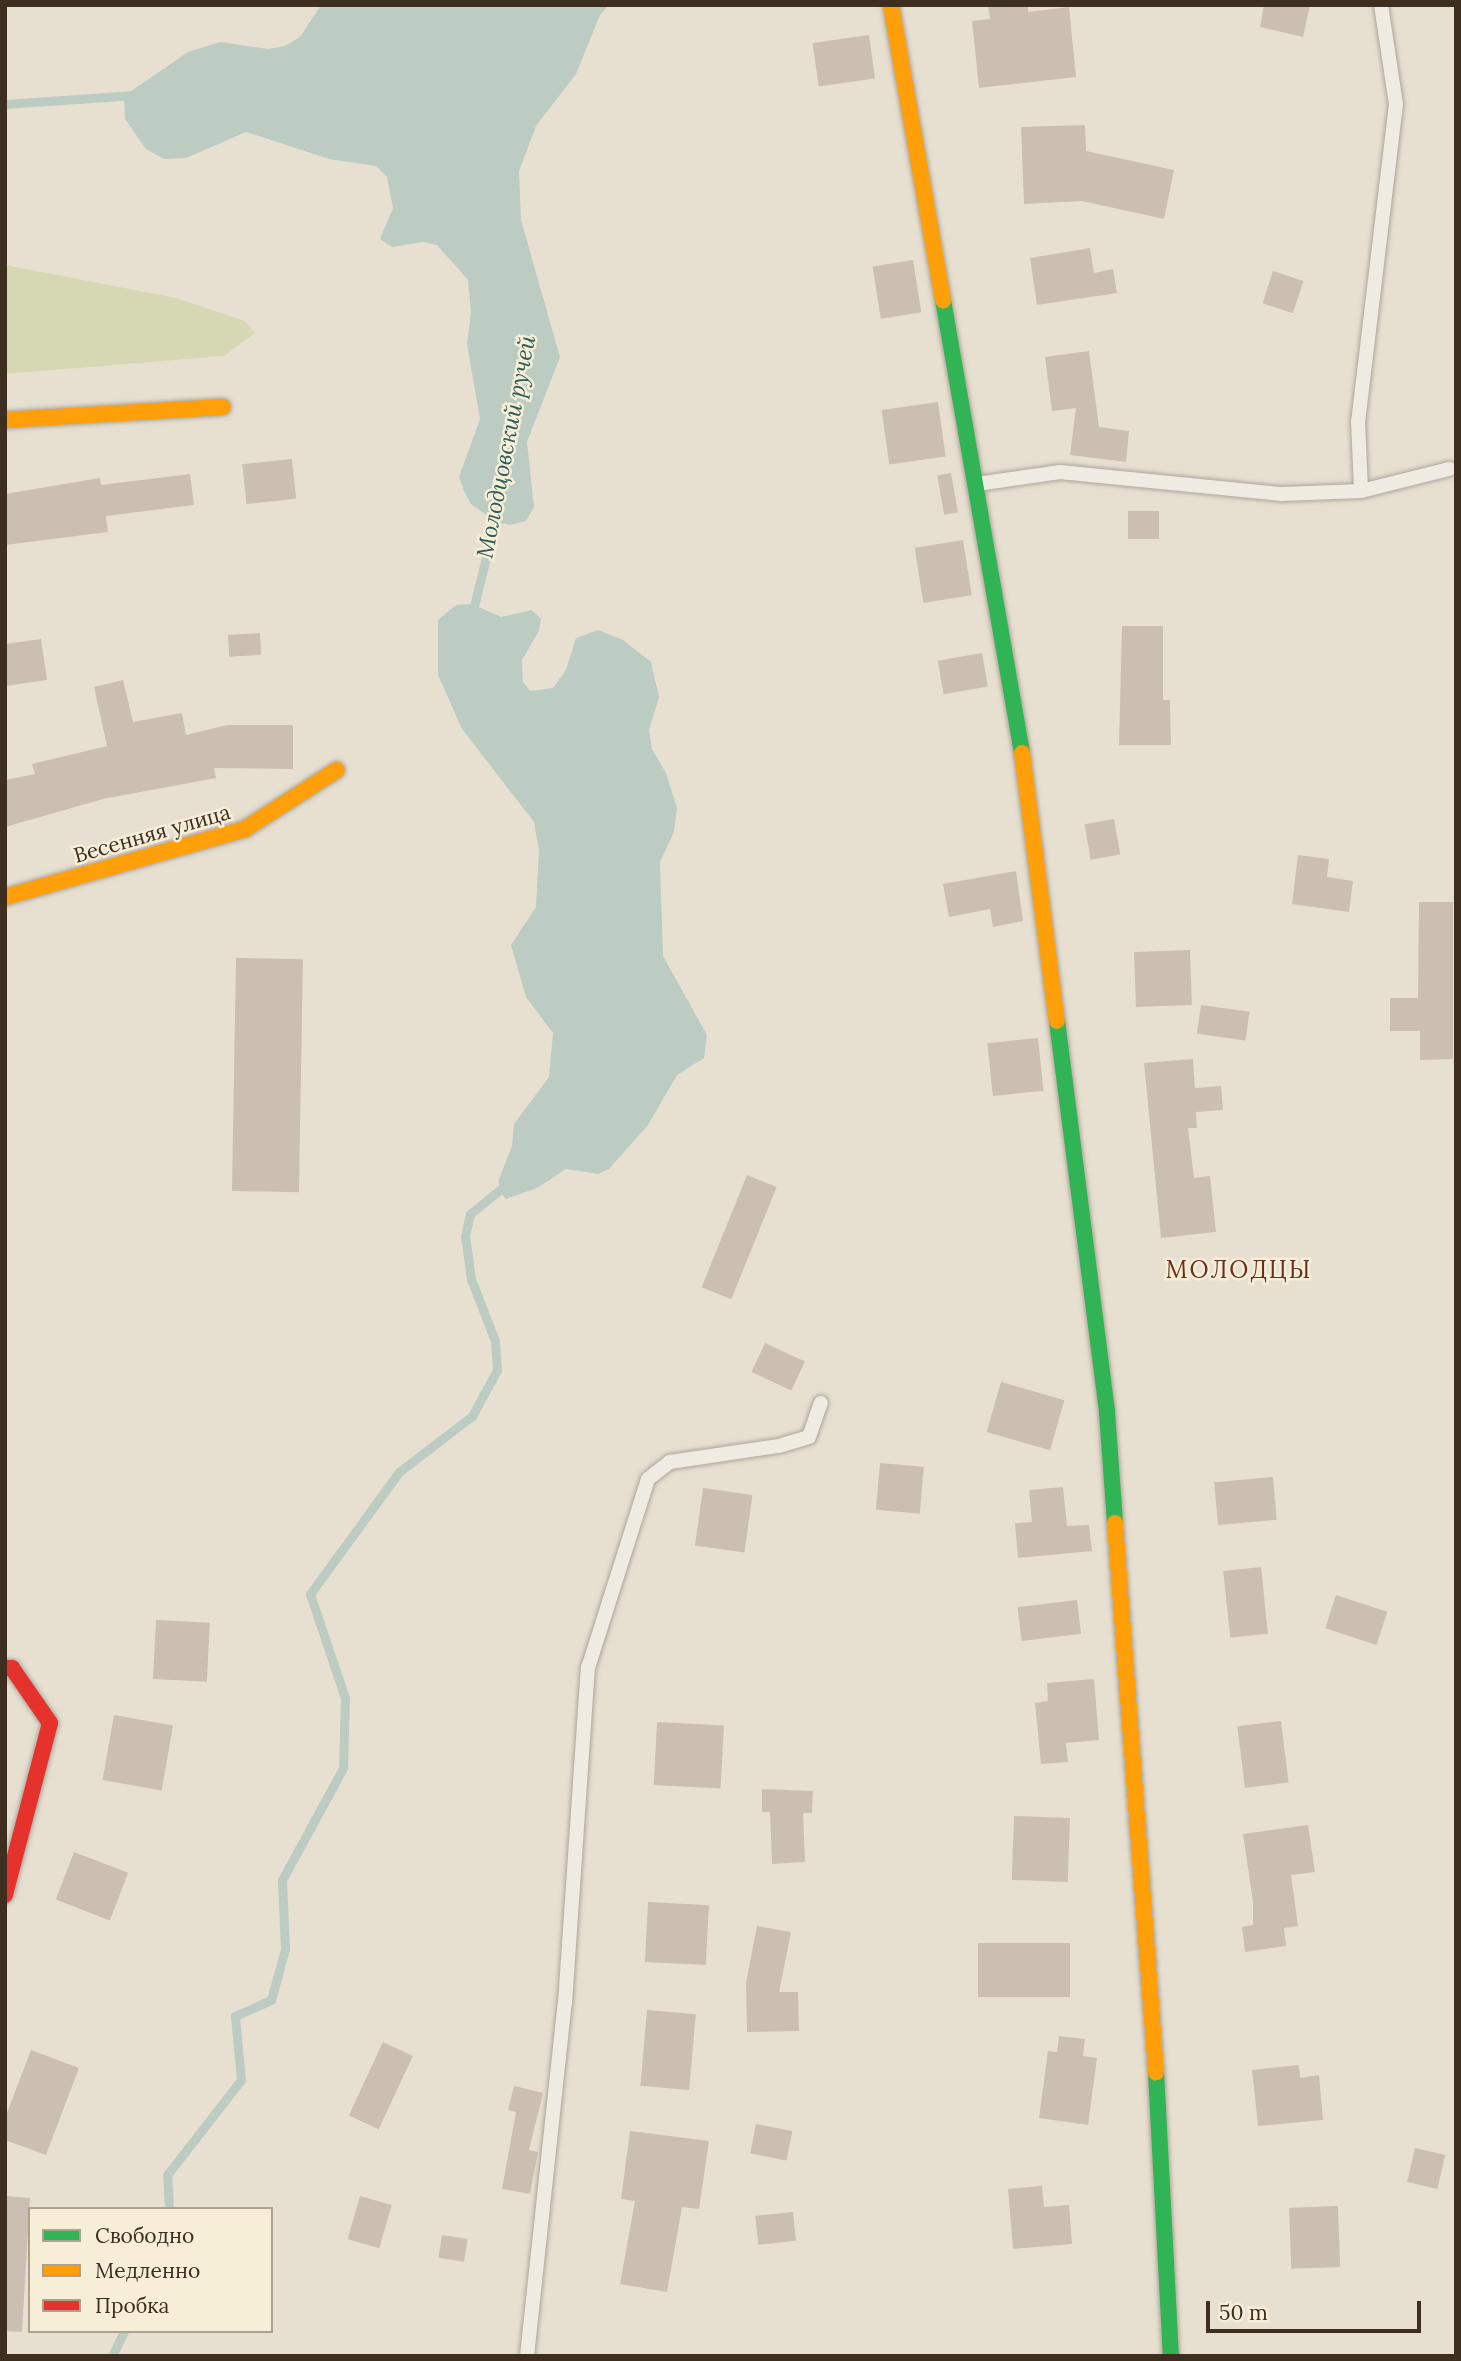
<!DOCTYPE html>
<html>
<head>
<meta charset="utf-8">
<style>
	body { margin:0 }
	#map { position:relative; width:1461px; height:2361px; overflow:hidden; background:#e7e0d1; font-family:Lora,serif }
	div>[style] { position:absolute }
	.green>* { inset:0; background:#d6d7b3 }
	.water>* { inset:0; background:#bcccc2 }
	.stream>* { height:9px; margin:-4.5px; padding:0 4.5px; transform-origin:4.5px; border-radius:4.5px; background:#bcccc2 }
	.building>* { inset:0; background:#cbbfb2; transform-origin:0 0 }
	.roads { filter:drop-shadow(0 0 2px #ada599) drop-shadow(0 0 2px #ada599) }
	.lane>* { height:14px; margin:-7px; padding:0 7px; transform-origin:7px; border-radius:7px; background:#efebe3 }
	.fast>* { height:16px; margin:-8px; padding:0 8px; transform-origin:8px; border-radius:8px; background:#30b455 }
	.slow>* { height:16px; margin:-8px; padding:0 8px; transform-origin:8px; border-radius:8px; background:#ff9f0a }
	.jam>* { height:16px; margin:-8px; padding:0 8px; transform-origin:8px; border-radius:8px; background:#e5322d }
	span { translate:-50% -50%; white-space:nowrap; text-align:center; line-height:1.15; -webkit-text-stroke:5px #f7eed8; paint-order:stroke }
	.street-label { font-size:21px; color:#3d2e20 }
	.water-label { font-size:23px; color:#2f5d5a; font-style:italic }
	.quarter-label { font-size:24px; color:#6b2e1e; letter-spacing:2px }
	.frame { position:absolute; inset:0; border:7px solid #3d2e20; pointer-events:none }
	.legend { position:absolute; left:28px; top:2207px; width:245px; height:126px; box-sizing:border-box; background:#f7eed8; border:2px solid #ada18e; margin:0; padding:9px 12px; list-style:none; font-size:21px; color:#3d2e20 }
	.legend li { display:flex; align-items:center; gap:14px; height:35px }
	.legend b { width:35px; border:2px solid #ada18e }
	.scale { position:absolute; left:1206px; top:2301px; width:215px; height:32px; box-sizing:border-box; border:4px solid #3d2e20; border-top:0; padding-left:9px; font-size:21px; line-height:24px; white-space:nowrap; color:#3d2e20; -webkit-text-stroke:5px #f7eed8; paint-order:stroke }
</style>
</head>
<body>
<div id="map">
	<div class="green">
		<i style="clip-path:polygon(5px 265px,176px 298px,245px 321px,255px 333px,224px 356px,5px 374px)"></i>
	</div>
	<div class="water">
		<i style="clip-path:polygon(321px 5px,609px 5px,600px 15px,576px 74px,536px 126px,519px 171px,521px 220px,560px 357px,527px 442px,534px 507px,526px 521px,510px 525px,496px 522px,471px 504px,464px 491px,459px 477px,480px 419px,467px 344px,471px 312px,468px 280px,437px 245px,423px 242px,392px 247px,380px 239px,393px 208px,387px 177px,376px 166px,329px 159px,246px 132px,186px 158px,164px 159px,146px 149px,125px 119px,124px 96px,188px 52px,220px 42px,268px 49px,285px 46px,300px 37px)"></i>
		<i style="clip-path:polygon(472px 604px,501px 617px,532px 610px,541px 619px,539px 631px,522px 660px,523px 682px,530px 691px,553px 688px,566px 670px,576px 638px,598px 630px,623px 640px,651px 662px,659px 697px,649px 730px,652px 749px,666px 773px,677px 808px,674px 832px,660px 862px,663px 956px,707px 1035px,704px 1058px,677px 1075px,648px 1125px,609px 1169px,598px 1174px,566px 1169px,537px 1188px,506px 1199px,499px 1191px,499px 1179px,512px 1146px,514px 1124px,549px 1077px,553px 1033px,526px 997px,511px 945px,536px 907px,539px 851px,534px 822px,462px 729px,438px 675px,438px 620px,456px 605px)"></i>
	</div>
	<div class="stream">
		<i style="left:5px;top:104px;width:130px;rotate:-4deg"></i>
		<i style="left:472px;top:614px;width:104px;rotate:-76.1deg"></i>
		<i style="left:169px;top:2209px;width:34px;rotate:-93deg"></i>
		<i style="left:167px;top:2175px;width:120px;rotate:-52.1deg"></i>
		<i style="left:241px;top:2080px;width:64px;rotate:-95.4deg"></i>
		<i style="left:235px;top:2016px;width:39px;rotate:-24deg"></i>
		<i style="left:271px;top:2000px;width:53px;rotate:-74.6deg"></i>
		<i style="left:285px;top:1949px;width:69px;rotate:-92.5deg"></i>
		<i style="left:282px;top:1880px;width:128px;rotate:-61.4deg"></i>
		<i style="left:343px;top:1768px;width:70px;rotate:-88.4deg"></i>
		<i style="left:345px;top:1698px;width:110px;rotate:-108.6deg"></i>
		<i style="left:310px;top:1594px;width:151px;rotate:-53.9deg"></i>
		<i style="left:399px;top:1472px;width:92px;rotate:-37.5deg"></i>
		<i style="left:472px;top:1416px;width:52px;rotate:-61.5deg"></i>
		<i style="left:497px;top:1370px;width:29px;rotate:-94deg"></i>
		<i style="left:495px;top:1341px;width:66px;rotate:-111.2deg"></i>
		<i style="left:471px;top:1279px;width:43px;rotate:-97.9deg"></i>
		<i style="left:465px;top:1236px;width:23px;rotate:-77deg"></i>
		<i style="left:470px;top:1214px;width:48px;rotate:-39deg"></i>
		<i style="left:112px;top:2356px;width:28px;rotate:-64deg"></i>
	</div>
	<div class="building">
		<i style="clip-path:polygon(988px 5px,1028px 5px,1028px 12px,1069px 7px,1076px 77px,979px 88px,972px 21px,990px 19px)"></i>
		<i style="clip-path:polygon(1264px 5px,1310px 5px,1303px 37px,1260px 27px)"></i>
		<i style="left:869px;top:35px;width:44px;height:57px;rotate:82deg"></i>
		<i style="clip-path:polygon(1085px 125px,1086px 151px,1174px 170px,1164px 219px,1082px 201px,1024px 204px,1021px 127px)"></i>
		<i style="clip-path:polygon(1090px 248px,1094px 273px,1113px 269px,1117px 293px,1037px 305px,1030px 258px)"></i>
		<i style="left:913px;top:260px;width:53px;height:41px;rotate:81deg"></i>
		<i style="left:1273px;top:271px;width:32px;height:34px;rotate:18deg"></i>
		<i style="clip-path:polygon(1089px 351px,1099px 427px,1129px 431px,1126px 462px,1070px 455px,1076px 408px,1052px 411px,1045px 357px)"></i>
		<i style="left:938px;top:402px;width:55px;height:57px;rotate:82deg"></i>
		<i style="left:292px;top:459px;width:40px;height:50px;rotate:84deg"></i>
		<i style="left:951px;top:473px;width:40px;height:14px;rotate:80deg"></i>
		<i style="clip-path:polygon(190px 474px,194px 505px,106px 516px,108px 532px,5px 545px,5px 494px,100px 478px,101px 485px)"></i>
		<i style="left:1128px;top:511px;width:31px;height:28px"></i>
		<i style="left:963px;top:540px;width:56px;height:49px;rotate:81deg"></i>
		<i style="clip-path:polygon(1122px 626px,1163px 626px,1163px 700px,1170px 700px,1171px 745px,1119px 745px)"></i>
		<i style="left:260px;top:633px;width:22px;height:32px;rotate:87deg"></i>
		<i style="clip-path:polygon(41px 639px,47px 680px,5px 686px,5px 644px)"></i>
		<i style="left:982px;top:653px;width:34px;height:45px;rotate:80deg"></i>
		<i style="clip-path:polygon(123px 680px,133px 722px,182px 713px,186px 735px,227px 725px,293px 725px,293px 769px,214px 768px,216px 778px,103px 799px,5px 827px,5px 780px,35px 774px,32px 764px,107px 746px,94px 687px)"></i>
		<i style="left:1114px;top:819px;width:36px;height:30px;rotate:80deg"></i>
		<i style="clip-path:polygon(1298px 855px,1329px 859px,1327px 877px,1353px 881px,1349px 912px,1292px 904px)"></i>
		<i style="clip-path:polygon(1016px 871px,1023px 921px,993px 927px,990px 909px,949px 917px,943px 884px)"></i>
		<i style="clip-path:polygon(1419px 902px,1453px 902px,1453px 1059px,1420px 1060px,1420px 1031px,1390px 1031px,1390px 998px,1418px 998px)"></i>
		<i style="left:1190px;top:950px;width:55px;height:56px;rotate:88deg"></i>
		<i style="left:236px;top:958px;width:67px;height:233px;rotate:1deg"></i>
		<i style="left:1201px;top:1005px;width:49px;height:29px;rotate:8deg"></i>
		<i style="left:1038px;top:1038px;width:53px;height:51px;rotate:84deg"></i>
		<i style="clip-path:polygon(1193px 1059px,1195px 1088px,1221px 1086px,1223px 1110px,1196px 1112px,1197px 1128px,1188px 1128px,1194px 1178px,1210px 1176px,1216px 1232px,1161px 1238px,1144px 1063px)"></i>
		<i style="left:747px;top:1175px;width:32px;height:121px;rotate:22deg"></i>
		<i style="left:765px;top:1343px;width:44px;height:32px;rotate:25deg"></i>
		<i style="left:1001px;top:1382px;width:66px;height:52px;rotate:16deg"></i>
		<i style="left:880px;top:1463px;width:44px;height:47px;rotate:5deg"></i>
		<i style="left:1273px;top:1477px;width:43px;height:59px;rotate:85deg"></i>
		<i style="clip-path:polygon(1063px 1487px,1067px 1526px,1089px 1525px,1092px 1551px,1018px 1558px,1015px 1523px,1032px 1522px,1029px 1490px)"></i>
		<i style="left:703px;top:1488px;width:50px;height:58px;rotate:8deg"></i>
		<i style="left:1261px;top:1567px;width:67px;height:38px;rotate:84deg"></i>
		<i style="left:1336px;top:1595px;width:54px;height:35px;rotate:18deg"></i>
		<i style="left:1077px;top:1600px;width:34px;height:60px;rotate:83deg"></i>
		<i style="left:156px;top:1620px;width:54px;height:59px;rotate:3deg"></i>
		<i style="clip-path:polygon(1094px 1679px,1099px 1740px,1066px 1743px,1068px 1762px,1041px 1764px,1035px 1703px,1048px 1701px,1047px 1683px)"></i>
		<i style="left:114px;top:1715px;width:60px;height:66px;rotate:10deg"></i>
		<i style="left:1281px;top:1721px;width:62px;height:44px;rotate:83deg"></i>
		<i style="left:657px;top:1722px;width:67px;height:63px;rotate:3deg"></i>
		<i style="clip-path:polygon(762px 1789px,813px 1791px,812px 1813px,803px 1813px,805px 1862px,772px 1864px,770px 1812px,762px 1812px)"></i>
		<i style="left:1014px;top:1816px;width:56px;height:64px;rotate:2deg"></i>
		<i style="clip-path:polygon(1308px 1825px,1315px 1872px,1291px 1875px,1298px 1926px,1284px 1928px,1286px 1946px,1245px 1952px,1242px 1927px,1253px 1925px,1253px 1902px,1243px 1834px)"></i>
		<i style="left:74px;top:1852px;width:58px;height:51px;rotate:21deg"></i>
		<i style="left:648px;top:1902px;width:61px;height:60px;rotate:3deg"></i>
		<i style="clip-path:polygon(757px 1926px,791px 1932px,779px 1992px,798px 1992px,799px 2031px,747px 2032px,746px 1983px)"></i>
		<i style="left:978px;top:1943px;width:92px;height:54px"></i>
		<i style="left:647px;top:2010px;width:49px;height:76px;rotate:5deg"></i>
		<i style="clip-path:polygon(1059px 2036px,1085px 2039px,1083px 2056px,1097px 2058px,1088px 2125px,1039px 2118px,1048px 2051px,1057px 2052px)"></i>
		<i style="left:383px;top:2042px;width:33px;height:81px;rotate:25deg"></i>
		<i style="clip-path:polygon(31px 2050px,79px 2068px,46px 2155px,5px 2140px,5px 2118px)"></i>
		<i style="clip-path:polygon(1299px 2065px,1300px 2078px,1319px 2075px,1323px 2120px,1258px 2126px,1252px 2070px)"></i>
		<i style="clip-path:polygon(514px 2086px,543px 2093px,529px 2150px,538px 2152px,530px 2194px,502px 2189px,516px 2112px,508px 2110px)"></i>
		<i style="left:756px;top:2124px;width:37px;height:30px;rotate:11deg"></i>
		<i style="clip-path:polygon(630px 2131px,709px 2141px,699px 2209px,682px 2207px,667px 2292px,620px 2284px,635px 2201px,621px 2199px)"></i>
		<i style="left:1415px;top:2148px;width:31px;height:35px;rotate:13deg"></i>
		<i style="clip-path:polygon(1042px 2186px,1044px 2207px,1069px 2205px,1072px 2244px,1013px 2249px,1008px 2189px)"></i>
		<i style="clip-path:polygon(5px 2196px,30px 2198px,22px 2332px,5px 2331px)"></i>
		<i style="left:360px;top:2196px;width:33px;height:45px;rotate:16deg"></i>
		<i style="left:1338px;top:2206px;width:61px;height:49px;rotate:88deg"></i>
		<i style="left:793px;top:2212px;width:29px;height:38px;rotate:84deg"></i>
		<i style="left:442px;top:2235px;width:26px;height:23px;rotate:9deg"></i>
	</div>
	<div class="roads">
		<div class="lane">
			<i style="left:1381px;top:5px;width:100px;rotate:81.4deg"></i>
			<i style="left:1396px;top:104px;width:319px;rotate:96.8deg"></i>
			<i style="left:1358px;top:421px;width:70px;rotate:87.5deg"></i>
			<i style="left:1361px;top:491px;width:91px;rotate:-14deg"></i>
			<i style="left:977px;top:484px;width:84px;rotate:-8.2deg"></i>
			<i style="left:1060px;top:472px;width:223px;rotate:5.7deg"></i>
			<i style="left:1282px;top:494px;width:79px;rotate:-2.2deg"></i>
			<i style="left:527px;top:2356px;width:355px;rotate:-83.9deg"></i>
			<i style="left:565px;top:2003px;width:336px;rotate:-86.1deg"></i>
			<i style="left:588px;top:1668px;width:198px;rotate:-72.4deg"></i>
			<i style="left:648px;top:1479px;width:28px;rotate:-38deg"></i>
			<i style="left:670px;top:1462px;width:110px;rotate:-8.4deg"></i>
			<i style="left:779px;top:1446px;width:31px;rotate:-17deg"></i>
			<i style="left:809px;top:1437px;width:36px;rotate:-71deg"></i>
		</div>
		<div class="fast">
			<i style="left:943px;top:300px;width:460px;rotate:80.1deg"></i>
			<i style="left:1057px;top:1021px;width:395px;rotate:82.7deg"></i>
			<i style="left:1107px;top:1413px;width:110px;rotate:85.8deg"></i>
			<i style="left:1156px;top:2072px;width:284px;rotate:87deg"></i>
		</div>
		<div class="slow">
			<i style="left:891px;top:5px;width:300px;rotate:80deg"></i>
			<i style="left:5px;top:420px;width:218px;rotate:-3.4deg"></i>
			<i style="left:1022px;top:753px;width:270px;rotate:82.6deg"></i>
			<i style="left:5px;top:897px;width:249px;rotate:-15.8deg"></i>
			<i style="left:245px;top:829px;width:109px;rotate:-32.7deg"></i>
			<i style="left:1115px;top:1523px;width:551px;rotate:85.73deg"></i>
		</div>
		<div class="jam">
			<i style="left:5px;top:1668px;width:7px"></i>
			<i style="left:12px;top:1668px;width:67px;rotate:55.4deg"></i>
			<i style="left:50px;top:1723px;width:178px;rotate:104.7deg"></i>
		</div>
	</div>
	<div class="street-label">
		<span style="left:152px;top:834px;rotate:-16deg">Весенняя улица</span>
	</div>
	<div class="water-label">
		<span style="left:506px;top:447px;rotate:-79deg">Молодцовский ручей</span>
	</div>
	<div class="quarter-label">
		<span style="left:1239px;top:1270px">МОЛОДЦЫ</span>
	</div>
	<div class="frame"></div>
	<ul class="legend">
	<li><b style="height:9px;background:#30b455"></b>Свободно</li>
	<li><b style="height:9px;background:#ff9f0a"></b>Медленно</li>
	<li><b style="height:9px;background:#e5322d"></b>Пробка</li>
	</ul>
	<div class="scale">50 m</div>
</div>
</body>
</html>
